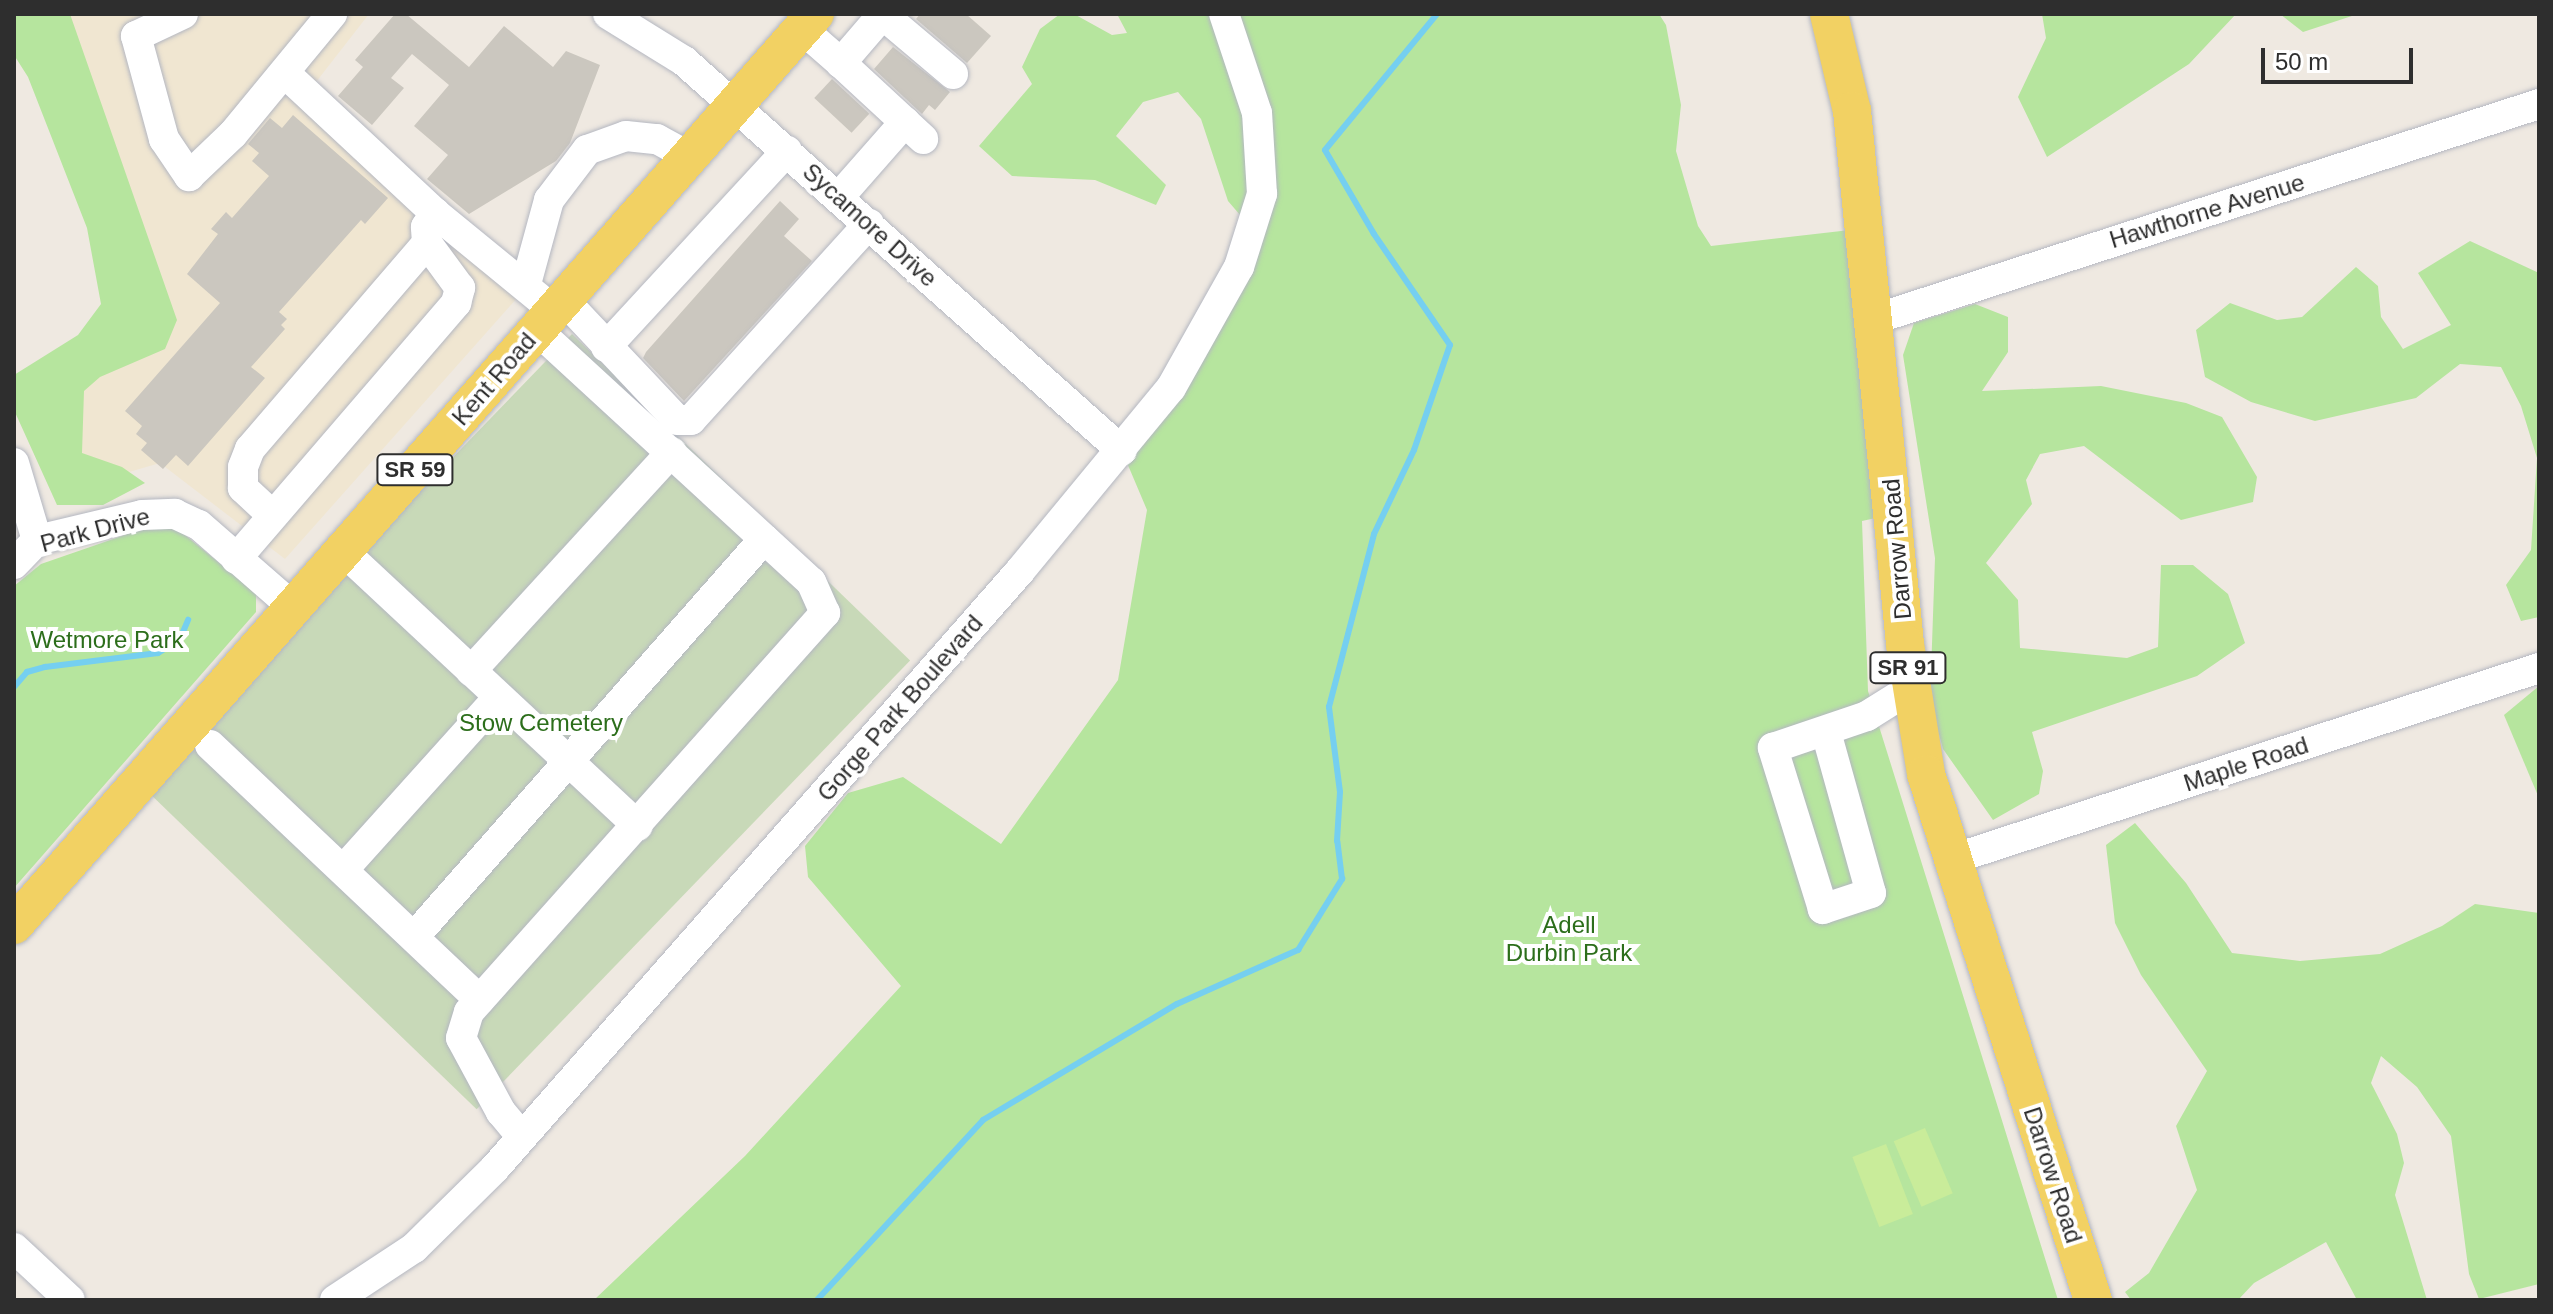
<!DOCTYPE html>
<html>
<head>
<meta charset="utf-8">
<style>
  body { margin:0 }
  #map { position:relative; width:2553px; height:1314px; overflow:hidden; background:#efe9e1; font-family:Helvetica,sans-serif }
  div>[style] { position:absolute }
  .education>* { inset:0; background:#f0e6d1 }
  .green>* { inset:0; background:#b6e59e }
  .cemetery>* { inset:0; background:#c8d9b8; transform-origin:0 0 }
  .pitch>* { inset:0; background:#c9ec9a; transform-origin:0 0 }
  .stream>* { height:6px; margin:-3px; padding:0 3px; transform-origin:3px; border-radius:3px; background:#75cff0 }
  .building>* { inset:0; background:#cbc7bf; transform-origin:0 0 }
  .roads { filter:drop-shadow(0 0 2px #b4b7c1) drop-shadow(0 0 2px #b4b7c1) }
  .minor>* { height:30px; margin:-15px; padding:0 15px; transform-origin:15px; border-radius:15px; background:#fff }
  .major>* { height:38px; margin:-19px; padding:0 19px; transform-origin:19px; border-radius:19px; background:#f2d163 }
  span { translate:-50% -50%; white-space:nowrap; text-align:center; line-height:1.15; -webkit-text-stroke:8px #fff; paint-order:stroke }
  .shield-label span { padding:2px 6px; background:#fff; border:2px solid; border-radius:6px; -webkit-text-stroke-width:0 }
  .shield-label { font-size:22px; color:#2e2e2e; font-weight:700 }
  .street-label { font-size:24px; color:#2e2e2e }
  .park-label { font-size:24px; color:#2c6e1b }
  .frame { position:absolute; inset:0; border:16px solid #2e2e2e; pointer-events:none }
  .scale { position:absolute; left:2261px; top:48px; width:152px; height:36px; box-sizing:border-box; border:4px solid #2e2e2e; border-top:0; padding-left:10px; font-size:24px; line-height:28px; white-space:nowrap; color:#2e2e2e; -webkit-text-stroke:6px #fff; paint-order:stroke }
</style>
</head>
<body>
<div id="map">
  <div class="education">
    <i style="clip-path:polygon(69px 14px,369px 14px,309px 91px,525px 289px,285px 559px,160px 463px,67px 490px,25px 384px,160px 317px)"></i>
  </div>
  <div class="green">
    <i style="clip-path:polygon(14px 14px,70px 14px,177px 320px,165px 349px,100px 377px,84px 391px,82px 453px,122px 467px,145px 483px,103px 505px,57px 505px,14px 410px,14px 375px,78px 335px,101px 304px,87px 228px,28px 77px,14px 55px)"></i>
    <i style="clip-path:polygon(1060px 14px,1074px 14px,1112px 35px,1127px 33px,1117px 14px,1659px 14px,1666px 25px,1681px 105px,1676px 151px,1698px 226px,1711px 246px,1850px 230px,1894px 514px,1862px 521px,1868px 691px,2058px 1300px,594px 1300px,745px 1156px,901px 986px,808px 877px,805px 846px,848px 793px,903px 777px,1001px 844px,1118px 680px,1147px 510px,1122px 451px,1253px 230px,1228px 201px,1201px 119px,1178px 92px,1143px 102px,1116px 136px,1166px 185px,1156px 205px,1095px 180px,1012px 176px,979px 146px,1032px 84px,1022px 67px,1040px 29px)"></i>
    <i style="clip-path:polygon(2042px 14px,2236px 14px,2189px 64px,2047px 157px,2018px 97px,2046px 38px)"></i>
    <i style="clip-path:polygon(2280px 14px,2358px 14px,2303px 32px)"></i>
    <i style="clip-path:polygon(2470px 241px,2539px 273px,2539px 617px,2521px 621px,2506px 585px,2531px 550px,2537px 458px,2521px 406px,2501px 367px,2460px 364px,2416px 398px,2315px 421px,2251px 402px,2205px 377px,2196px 330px,2230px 303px,2277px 320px,2302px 317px,2356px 267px,2378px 286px,2381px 317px,2403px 349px,2451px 325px,2418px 273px)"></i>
    <i style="clip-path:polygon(1975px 304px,2008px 317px,2008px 352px,1982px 391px,2101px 386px,2186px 403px,2222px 417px,2257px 477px,2253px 502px,2181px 520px,2084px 446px,2040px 454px,2026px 480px,2032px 504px,1986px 563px,2018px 600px,2020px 648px,2127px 658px,2158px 647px,2161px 565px,2193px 565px,2228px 594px,2245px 643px,2197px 676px,2032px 732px,2043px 771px,2039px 794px,1993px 820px,1943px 749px,1930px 701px,1935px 558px,1903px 355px,1914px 323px)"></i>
    <i style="clip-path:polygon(174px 526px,256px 593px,256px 612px,14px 888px,14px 586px,41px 564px,145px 528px)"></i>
    <i style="clip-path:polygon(2539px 686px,2539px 798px,2504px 715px)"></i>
    <i style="clip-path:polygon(2135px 823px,2186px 883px,2232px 953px,2300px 961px,2380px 954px,2442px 926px,2475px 904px,2539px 913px,2539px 1284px,2479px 1299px,2469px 1274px,2451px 1136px,2417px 1087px,2381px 1056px,2371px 1083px,2397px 1134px,2404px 1163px,2395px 1195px,2427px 1300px,2357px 1300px,2326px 1242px,2254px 1283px,2238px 1300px,2131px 1300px,2125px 1292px,2149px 1273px,2197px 1190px,2176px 1126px,2207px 1071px,2141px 975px,2115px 923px,2106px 845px)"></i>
  </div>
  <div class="cemetery">
    <i style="left:572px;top:334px;width:470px;height:624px;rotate:44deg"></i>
  </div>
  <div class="pitch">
    <i style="left:1925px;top:1128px;width:71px;height:34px;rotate:67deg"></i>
    <i style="left:1886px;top:1144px;width:75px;height:36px;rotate:69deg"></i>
  </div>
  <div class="stream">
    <i style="left:14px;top:687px;width:20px;rotate:-49deg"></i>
    <i style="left:27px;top:672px;width:19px;rotate:-16deg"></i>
    <i style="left:45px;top:667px;width:114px;rotate:-7.1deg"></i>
    <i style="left:158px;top:653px;width:26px;rotate:-32deg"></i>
    <i style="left:180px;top:639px;width:21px;rotate:-67deg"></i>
    <i style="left:817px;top:1300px;width:245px;rotate:-47.3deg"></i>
    <i style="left:983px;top:1120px;width:226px;rotate:-30.9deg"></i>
    <i style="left:1177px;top:1004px;width:133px;rotate:-24.1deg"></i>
    <i style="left:1298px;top:950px;width:84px;rotate:-58.2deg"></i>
    <i style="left:1342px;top:879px;width:38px;rotate:-97deg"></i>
    <i style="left:1337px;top:841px;width:49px;rotate:-86.5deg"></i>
    <i style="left:1340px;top:792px;width:86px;rotate:-97.4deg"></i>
    <i style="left:1329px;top:707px;width:179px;rotate:-75.4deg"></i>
    <i style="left:1374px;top:534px;width:93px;rotate:-64.5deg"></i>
    <i style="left:1414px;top:450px;width:111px;rotate:-71.1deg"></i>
    <i style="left:1450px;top:345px;width:135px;rotate:-124.4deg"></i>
    <i style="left:1374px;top:234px;width:97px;rotate:-120.3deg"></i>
    <i style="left:1325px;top:150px;width:176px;rotate:-50.5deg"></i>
  </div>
  <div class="building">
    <i style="clip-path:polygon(395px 14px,406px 14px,469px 67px,504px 26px,553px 67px,566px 51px,600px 65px,570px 143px,556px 161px,469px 214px,427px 179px,448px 155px,414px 126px,449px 85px,412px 54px,391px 78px,404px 88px,372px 125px,338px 96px,363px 67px,355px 60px)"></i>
    <i style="clip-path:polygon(920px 14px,966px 14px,991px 36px,967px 63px,916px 19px)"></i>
    <i style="clip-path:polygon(893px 47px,950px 92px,935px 110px,929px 105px,922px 114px,874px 69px)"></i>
    <i style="left:832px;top:79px;width:51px;height:26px;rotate:43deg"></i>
    <i style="clip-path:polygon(293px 115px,388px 198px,365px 224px,361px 220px,279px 312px,287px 319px,281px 325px,285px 329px,251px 367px,265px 378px,188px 466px,176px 455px,163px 469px,141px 450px,147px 443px,136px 434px,142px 426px,125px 411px,220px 303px,187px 274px,218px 234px,211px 229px,226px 212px,232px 218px,269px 176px,252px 161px,259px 153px,248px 144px,270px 118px,282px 128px)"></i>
    <i style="clip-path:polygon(780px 201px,799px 219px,784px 236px,812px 261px,684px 401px,643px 358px,646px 352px)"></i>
  </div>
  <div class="roads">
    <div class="minor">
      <i style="left:183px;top:14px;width:52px;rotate:154.9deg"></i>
      <i style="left:136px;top:36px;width:107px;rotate:74.8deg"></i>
      <i style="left:164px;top:139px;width:45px;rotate:56deg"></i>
      <i style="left:189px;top:176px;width:61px;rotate:-43.7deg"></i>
      <i style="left:233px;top:134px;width:156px;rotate:-50.5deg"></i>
      <i style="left:608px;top:14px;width:89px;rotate:31.7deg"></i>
      <i style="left:684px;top:61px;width:586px;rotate:41.68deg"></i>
      <i style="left:882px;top:14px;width:93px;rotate:40.2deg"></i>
      <i style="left:883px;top:14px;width:65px;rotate:130.6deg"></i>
      <i style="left:841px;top:63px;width:112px;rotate:42.8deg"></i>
      <i style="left:802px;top:29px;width:52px;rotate:41.1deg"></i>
      <i style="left:839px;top:197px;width:100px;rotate:-48.7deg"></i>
      <i style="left:435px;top:213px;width:134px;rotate:39.3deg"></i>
      <i style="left:526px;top:284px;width:87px;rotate:-74.7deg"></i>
      <i style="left:549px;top:200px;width:63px;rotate:-52.8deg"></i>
      <i style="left:587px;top:150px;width:41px;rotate:-19.7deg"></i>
      <i style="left:626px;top:136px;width:31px;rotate:6deg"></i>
      <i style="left:657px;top:139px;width:35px;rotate:29deg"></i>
      <i style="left:563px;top:299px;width:166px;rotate:46.7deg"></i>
      <i style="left:677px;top:420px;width:14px"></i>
      <i style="left:691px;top:420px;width:265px;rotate:-47.8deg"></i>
      <i style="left:1875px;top:319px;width:698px;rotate:-17.94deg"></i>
      <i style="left:606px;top:347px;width:267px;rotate:-47.3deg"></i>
      <i style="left:14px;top:463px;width:80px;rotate:73.4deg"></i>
      <i style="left:272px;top:515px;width:40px;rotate:-137deg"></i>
      <i style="left:243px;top:488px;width:21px;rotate:-90deg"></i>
      <i style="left:243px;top:467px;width:19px;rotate:-69deg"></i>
      <i style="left:250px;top:449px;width:272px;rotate:-49.3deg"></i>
      <i style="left:343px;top:551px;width:403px;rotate:43deg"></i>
      <i style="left:236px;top:559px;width:338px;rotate:-49.3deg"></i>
      <i style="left:456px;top:303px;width:16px;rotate:-75deg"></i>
      <i style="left:460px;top:288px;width:56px;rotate:-126.3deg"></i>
      <i style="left:427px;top:243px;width:16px;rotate:-94deg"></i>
      <i style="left:426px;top:227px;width:17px;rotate:-57deg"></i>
      <i style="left:435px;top:213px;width:205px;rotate:-137deg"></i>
      <i style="left:14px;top:564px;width:33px;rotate:-46deg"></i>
      <i style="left:37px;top:540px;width:108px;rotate:-13.4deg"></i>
      <i style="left:142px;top:515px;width:33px;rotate:-2deg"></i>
      <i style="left:175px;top:514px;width:26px;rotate:25deg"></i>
      <i style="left:199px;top:525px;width:126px;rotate:41.1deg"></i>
      <i style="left:471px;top:671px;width:297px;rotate:-47.5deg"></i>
      <i style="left:1826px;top:732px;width:167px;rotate:74.4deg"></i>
      <i style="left:1871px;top:893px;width:51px;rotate:161.6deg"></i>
      <i style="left:1823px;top:909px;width:169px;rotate:-107.3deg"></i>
      <i style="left:1773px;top:748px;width:99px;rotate:-18.8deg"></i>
      <i style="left:1867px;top:716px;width:51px;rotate:-32.1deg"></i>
      <i style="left:210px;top:745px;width:371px;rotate:43.4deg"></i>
      <i style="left:1953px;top:859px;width:616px;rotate:-18.05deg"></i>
      <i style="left:343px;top:870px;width:233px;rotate:-48deg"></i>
      <i style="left:414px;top:937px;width:530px;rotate:-48.67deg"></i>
      <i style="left:522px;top:1137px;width:33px;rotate:-130deg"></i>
      <i style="left:501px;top:1112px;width:84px;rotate:-118.4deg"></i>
      <i style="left:461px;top:1038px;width:27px;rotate:-73deg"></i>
      <i style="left:469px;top:1012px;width:535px;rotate:-48.26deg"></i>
      <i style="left:825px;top:613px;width:34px;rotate:-114deg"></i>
      <i style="left:811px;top:582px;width:372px;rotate:-137.4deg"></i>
      <i style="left:14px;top:1248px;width:76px;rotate:42.9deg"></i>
      <i style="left:335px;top:1300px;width:95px;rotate:-33.4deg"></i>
      <i style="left:414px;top:1248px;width:114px;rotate:-44.6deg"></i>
      <i style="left:495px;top:1168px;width:795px;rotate:-48.67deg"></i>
      <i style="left:1020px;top:571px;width:237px;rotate:-50.5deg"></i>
      <i style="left:1171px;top:388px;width:139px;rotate:-60.7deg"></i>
      <i style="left:1239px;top:267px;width:77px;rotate:-72.5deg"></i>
      <i style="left:1262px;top:194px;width:81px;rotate:-93.5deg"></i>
      <i style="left:1257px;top:113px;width:104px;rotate:-108.4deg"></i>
    </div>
    <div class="major">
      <i style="left:1829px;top:14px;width:100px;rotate:76.7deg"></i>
      <i style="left:1852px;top:111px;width:536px;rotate:84.32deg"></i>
      <i style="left:1905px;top:644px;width:132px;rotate:80.8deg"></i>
      <i style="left:1926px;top:774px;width:552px;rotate:72.39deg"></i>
      <i style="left:14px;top:925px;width:1213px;rotate:-48.68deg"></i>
    </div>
  </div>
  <div class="shield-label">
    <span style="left:415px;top:470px">SR 59</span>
    <span style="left:1908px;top:668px">SR 91</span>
  </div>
  <div class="street-label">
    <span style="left:2207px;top:211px;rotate:-17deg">Hawthorne Avenue</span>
    <span style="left:870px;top:225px;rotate:42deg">Sycamore Drive</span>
    <span style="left:494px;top:379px;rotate:-49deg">Kent Road</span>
    <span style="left:95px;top:530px;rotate:-15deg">Park Drive</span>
    <span style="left:1897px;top:549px;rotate:-95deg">Darrow Road</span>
    <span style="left:900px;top:708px;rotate:-49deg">Gorge Park Boulevard</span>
    <span style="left:2246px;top:764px;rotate:-18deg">Maple Road</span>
    <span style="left:2053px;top:1175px;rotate:72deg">Darrow Road</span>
  </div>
  <div class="park-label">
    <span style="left:107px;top:640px">Wetmore Park</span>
    <span style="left:541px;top:723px">Stow Cemetery</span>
    <span style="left:1569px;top:939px">Adell<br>Durbin Park</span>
  </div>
  <div class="frame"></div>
  <div class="scale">50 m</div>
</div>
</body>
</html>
